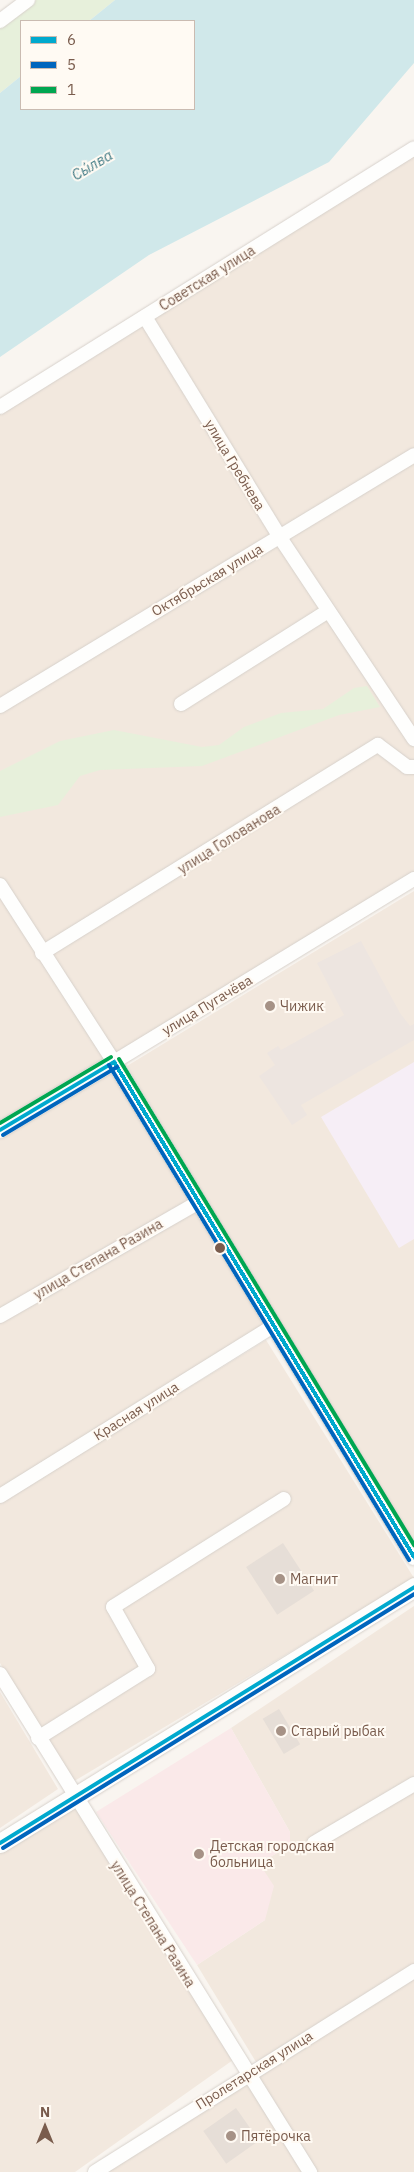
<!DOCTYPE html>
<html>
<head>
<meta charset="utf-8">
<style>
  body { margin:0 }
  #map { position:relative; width:414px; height:2172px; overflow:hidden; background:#f9f5f0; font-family:"IBM Plex Sans",sans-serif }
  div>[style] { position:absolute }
  .residential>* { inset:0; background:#f2e8de }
  .industrial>* { inset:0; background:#ede5e0 }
  .education>* { inset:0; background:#f6eef6 }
  .medical>* { inset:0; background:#fae9e9 }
  .green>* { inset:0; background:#e7f0db }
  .water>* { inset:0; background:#d0e8ea }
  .building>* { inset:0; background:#e6ded7; transform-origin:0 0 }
  .roads { filter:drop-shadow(0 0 1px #d7d1cb) drop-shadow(0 0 1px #d7d1cb) }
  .minor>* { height:14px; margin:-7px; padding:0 7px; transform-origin:7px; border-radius:7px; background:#fefefd }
  .tertiary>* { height:16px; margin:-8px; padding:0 8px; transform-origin:8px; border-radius:8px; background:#fefefd }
  .secondary>* { height:19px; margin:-9.5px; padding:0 9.5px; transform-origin:9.5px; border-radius:9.5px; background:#fefefd }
  .bus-1>* { height:4px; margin:-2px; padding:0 2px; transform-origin:2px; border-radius:2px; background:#00a9ce }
  .bus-2>* { height:4px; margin:-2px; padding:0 2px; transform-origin:2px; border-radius:2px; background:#0065bd }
  .bus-3>* { height:4px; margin:-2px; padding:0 2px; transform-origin:2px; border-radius:2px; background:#00a651 }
  .dots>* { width:14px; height:14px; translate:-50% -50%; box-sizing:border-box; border:2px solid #fffaf3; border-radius:50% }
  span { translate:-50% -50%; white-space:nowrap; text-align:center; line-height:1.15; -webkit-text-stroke:4px #fffaf3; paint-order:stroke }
  .street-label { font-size:14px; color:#7a5c4d }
  .poi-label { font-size:14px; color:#7a5c4d }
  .left { translate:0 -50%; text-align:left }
  .water-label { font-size:15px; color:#437c86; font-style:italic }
  .legend { position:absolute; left:20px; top:20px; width:175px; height:90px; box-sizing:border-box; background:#fffaf3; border:1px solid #cabbb1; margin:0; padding:6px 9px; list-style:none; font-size:15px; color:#7a5c4d }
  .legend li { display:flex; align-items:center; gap:10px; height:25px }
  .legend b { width:25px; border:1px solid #cabbb1 }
  .north { position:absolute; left:20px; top:2102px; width:50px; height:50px; -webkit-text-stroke:4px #fffaf3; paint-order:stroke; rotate:0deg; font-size:14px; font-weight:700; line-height:20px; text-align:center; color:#7a5c4d }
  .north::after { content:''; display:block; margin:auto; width:18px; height:22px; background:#7a5c4d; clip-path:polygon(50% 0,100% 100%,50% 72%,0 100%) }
</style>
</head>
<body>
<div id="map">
  <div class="residential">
    <i style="clip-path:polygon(414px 151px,414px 452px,279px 533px,149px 317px)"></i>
    <i style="clip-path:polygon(143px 320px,274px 536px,0 703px,0 409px)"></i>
    <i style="clip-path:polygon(414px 457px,414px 732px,283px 537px)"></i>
    <i style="clip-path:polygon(278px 539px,408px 736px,414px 747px,414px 766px,379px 743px,43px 950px,0 881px,0 709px)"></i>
    <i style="clip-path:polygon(378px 748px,414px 770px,414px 876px,115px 1059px,46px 953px)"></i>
    <i style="clip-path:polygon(0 889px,111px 1061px,0 1128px)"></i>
    <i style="clip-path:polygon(414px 891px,414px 1545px,127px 1066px)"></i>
    <i style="clip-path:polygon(113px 1065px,194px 1202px,0 1313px,0 1133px)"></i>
    <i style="clip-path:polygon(196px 1204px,271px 1326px,0 1494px,0 1317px)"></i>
    <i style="clip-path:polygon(266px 1340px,414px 1578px,71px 1783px,0 1663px,0 1503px)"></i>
    <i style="clip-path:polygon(414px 1606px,414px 1965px,256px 2062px,197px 1965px,265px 1920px,259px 1863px,290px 1846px,290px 1832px,231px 1728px)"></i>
    <i style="clip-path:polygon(0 1692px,58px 1789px,0 1828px)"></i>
    <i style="clip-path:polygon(71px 1801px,233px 2060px,75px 2172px,0 2172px,0 1848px)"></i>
    <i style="clip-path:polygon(414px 1977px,414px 2172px,317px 2172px,254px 2074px)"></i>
    <i style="clip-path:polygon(245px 2079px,305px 2172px,102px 2172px)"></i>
  </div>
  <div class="industrial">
    <i style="clip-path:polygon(361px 941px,400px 1013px,410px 1026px,414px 1024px,414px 1040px,301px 1105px,307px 1115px,292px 1125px,259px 1076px,275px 1065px,267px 1053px,278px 1046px,281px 1050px,344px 1015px,317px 963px)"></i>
  </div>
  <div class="education">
    <i style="clip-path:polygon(414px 1062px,414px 1239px,399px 1248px,321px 1117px)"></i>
  </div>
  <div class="medical">
    <i style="clip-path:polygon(231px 1728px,290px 1832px,290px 1846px,259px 1863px,274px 1886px,265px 1920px,197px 1965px,96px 1812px)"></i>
  </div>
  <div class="green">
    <i style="clip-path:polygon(36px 0,115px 0,89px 21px,21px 21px,21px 76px,0 93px,0 27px)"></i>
    <i style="clip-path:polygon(367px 686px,380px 707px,339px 715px,202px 766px,100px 770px,80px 776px,58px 805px,0 817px,0 771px,60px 741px,114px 730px,202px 747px,219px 745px,244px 727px,281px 713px,323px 709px,354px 688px)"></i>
  </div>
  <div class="water">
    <i style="clip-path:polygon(115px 0,414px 0,414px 63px,329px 162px,149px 255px,0 357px,0 93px,21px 76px,21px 109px,194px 109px,194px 21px,89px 21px)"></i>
  </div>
  <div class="building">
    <i style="left:283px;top:1543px;width:57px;height:44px;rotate:57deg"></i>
    <i style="left:279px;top:1709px;width:41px;height:19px;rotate:59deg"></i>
    <i style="left:236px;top:2108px;width:40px;height:40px;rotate:55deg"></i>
  </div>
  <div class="roads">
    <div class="minor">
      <i style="left:0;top:21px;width:35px;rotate:-37deg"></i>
      <i style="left:145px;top:317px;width:257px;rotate:58.5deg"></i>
      <i style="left:279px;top:536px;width:244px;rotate:56.4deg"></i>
      <i style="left:0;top:407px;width:488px;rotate:-32deg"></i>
      <i style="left:181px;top:704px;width:174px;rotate:-32.3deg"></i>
      <i style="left:0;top:706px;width:484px;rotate:-31.2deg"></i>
      <i style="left:0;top:885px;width:211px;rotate:57.2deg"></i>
      <i style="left:114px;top:1062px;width:351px;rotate:-31.4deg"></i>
      <i style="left:42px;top:953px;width:395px;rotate:-31.8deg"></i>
      <i style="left:378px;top:745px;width:36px;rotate:37deg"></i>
      <i style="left:407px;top:767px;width:7px"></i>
      <i style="left:0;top:1316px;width:227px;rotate:-29.8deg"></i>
      <i style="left:0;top:1496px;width:322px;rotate:-31.9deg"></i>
      <i style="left:0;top:1674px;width:587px;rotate:58.1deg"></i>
      <i style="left:38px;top:1738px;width:130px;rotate:-32.1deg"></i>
      <i style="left:148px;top:1669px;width:71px;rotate:-119.4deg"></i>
      <i style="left:113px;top:1607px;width:202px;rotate:-32.3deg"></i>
      <i style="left:314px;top:1843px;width:116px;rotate:-30.5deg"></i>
      <i style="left:95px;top:2172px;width:377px;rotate:-32.2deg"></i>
    </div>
    <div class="tertiary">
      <i style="left:0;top:1130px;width:133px;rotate:-30.8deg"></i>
      <i style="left:114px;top:1062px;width:579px;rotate:58.78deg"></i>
    </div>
    <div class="secondary">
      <i style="left:0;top:1843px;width:487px;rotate:-31.7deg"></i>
    </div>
  </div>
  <div class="bus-1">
    <i style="left:114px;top:1062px;width:579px;rotate:58.78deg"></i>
    <i style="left:0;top:1130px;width:133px;rotate:-30.8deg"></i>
    <i style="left:0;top:1843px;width:487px;rotate:-31.7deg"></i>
  </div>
  <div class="bus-2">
    <i style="left:109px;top:1065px;width:579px;rotate:58.78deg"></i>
    <i style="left:3px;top:1135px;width:133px;rotate:-30.8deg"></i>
    <i style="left:3px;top:1848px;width:483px;rotate:-31.7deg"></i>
  </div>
  <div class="bus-3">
    <i style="left:119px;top:1059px;width:569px;rotate:58.74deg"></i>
    <i style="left:0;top:1123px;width:129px;rotate:-30.7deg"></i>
  </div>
  <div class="dots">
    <i style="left:270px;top:1006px;background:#a69286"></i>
    <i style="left:220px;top:1248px;background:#7a5c4d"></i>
    <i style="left:280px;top:1579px;background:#a69286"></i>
    <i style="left:281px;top:1731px;background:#a69286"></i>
    <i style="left:199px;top:1854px;background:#a69286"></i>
    <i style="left:231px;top:2136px;background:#a69286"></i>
  </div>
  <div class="street-label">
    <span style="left:207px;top:278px;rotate:-32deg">Советская улица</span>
    <span style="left:235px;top:465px;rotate:59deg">улица Гребнева</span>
    <span style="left:207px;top:580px;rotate:-31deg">Октябрьская улица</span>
    <span style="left:229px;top:839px;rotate:-32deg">улица Голованова</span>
    <span style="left:207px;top:1005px;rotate:-31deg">улица Пугачёва</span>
    <span style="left:98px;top:1259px;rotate:-30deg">улица Степана Разина</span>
    <span style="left:136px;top:1411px;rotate:-32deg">Красная улица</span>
    <span style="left:153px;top:1924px;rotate:58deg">улица Степана Разина</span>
    <span style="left:254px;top:2070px;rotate:-32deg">Пролетарская улица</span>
  </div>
  <div class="poi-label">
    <span class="left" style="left:280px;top:1006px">Чижик</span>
    <span class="left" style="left:290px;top:1579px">Магнит</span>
    <span class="left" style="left:291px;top:1731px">Старый рыбак</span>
    <span class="left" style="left:210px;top:1854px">Детская городская<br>больница</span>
    <span class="left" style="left:241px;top:2136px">Пятёрочка</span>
  </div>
  <div class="water-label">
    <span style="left:92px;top:165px;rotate:-31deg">Сы́лва</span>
  </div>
  <ul class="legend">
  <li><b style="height:6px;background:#00a9ce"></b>6</li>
  <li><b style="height:6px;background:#0065bd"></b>5</li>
  <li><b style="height:6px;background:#00a651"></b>1</li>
  </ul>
  <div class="north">N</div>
</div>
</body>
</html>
